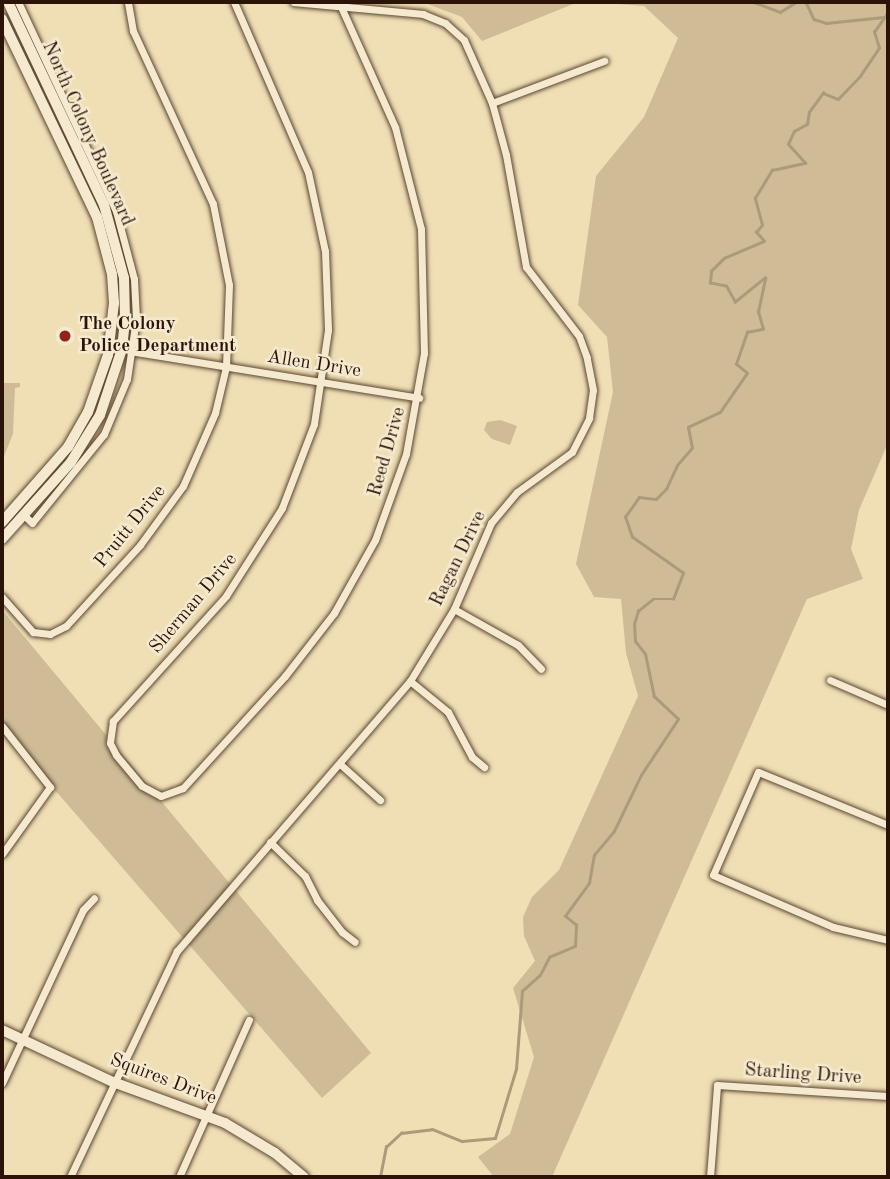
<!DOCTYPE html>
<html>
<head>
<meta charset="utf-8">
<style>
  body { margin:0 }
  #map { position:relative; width:890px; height:1179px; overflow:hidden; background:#f0dfb5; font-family:"Old Standard TT",serif }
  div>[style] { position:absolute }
  .green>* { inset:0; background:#cfbc97 }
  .stream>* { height:2.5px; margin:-1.25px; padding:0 1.25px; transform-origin:1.25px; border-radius:1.25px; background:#ad9a7a }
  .roads { filter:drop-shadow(0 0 2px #5c4632) drop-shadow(0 0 2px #5c4632) }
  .street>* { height:7px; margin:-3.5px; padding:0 3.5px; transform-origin:3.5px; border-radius:3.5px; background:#f5eacf }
  .secondary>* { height:10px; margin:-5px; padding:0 5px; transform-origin:5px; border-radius:5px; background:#f5eacf }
  .dots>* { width:19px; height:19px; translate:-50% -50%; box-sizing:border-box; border:4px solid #f5eacf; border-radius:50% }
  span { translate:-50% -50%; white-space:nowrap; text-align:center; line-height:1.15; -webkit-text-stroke:5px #f5eacf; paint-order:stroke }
  .street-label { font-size:19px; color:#2b1307 }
  .poi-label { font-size:19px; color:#2b1307; font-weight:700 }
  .left { translate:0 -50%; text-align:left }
  .frame { position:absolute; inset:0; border:4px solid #2b1307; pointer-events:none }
</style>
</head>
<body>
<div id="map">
  <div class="green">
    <i style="clip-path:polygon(422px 2px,578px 2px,482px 41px,462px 17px)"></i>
    <i style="clip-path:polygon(591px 2px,888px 2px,888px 443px,859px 510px,851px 549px,863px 579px,807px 599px,552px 1177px,494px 1177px,478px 1157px,510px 1134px,534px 1057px,513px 988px,535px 961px,524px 936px,523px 917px,532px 897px,559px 870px,638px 696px,626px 653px,621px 599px,594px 597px,576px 564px,613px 392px,607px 337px,578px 305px,596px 176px,644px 117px,678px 38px,644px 6px)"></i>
    <i style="clip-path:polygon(2px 383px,20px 383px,20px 387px,15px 388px,13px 434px,2px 461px)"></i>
    <i style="clip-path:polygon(500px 420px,517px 426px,510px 445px,492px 439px,484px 430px,487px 422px)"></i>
    <i style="clip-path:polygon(2px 610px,371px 1053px,322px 1098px,2px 729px)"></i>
  </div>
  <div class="stream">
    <i style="left:754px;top:2px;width:28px;rotate:21deg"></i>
    <i style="left:780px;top:12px;width:19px;rotate:-32deg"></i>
    <i style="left:806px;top:2px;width:19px;rotate:65deg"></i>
    <i style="left:814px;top:19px;width:13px;rotate:18deg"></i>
    <i style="left:826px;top:23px;width:58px;rotate:-5.9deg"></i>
    <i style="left:380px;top:1177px;width:31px;rotate:-79deg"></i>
    <i style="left:386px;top:1147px;width:21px;rotate:-43deg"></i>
    <i style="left:401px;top:1133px;width:31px;rotate:-7deg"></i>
    <i style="left:432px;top:1129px;width:32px;rotate:22deg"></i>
    <i style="left:462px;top:1141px;width:33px;rotate:-5deg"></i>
    <i style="left:495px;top:1138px;width:72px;rotate:-73.1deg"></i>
    <i style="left:516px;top:1069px;width:78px;rotate:-85.6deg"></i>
    <i style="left:522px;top:991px;width:24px;rotate:-42deg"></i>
    <i style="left:540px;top:975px;width:20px;rotate:-63deg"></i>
    <i style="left:549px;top:957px;width:28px;rotate:-23deg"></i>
    <i style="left:575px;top:946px;width:21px;rotate:-87deg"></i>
    <i style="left:576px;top:925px;width:14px;rotate:-141deg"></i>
    <i style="left:565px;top:916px;width:41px;rotate:-54deg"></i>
    <i style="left:589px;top:883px;width:28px;rotate:-80deg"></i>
    <i style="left:594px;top:855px;width:31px;rotate:-50deg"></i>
    <i style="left:614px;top:831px;width:62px;rotate:-64.3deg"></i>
    <i style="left:641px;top:775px;width:67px;rotate:-56.5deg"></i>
    <i style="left:678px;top:719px;width:33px;rotate:-137deg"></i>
    <i style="left:654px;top:697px;width:44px;rotate:-101.8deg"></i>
    <i style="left:645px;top:654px;width:16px;rotate:-128deg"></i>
    <i style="left:635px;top:641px;width:17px;rotate:-93deg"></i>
    <i style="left:634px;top:624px;width:14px;rotate:-73deg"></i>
    <i style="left:638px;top:611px;width:19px;rotate:-39deg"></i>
    <i style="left:653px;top:599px;width:20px"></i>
    <i style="left:673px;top:599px;width:28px;rotate:-69deg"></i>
    <i style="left:683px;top:573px;width:62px;rotate:-144.8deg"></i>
    <i style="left:632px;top:537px;width:21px;rotate:-109deg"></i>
    <i style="left:625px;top:517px;width:24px;rotate:-55deg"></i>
    <i style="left:639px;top:497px;width:17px;rotate:7deg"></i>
    <i style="left:656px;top:499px;width:14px;rotate:-45deg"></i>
    <i style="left:666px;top:489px;width:26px;rotate:-65deg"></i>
    <i style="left:677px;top:465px;width:23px;rotate:-49deg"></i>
    <i style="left:692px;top:448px;width:21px;rotate:-101deg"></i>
    <i style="left:688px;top:427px;width:35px;rotate:-25deg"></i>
    <i style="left:720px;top:412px;width:47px;rotate:-55.3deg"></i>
    <i style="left:747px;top:373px;width:14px;rotate:-141deg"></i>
    <i style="left:736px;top:364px;width:34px;rotate:-71deg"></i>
    <i style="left:747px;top:332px;width:16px;rotate:-11deg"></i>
    <i style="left:763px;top:329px;width:18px;rotate:-106deg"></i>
    <i style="left:758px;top:312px;width:35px;rotate:-78deg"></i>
    <i style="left:765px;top:278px;width:38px;rotate:141deg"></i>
    <i style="left:735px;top:302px;width:18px;rotate:-119deg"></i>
    <i style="left:726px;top:286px;width:16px;rotate:-169deg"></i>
    <i style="left:710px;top:283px;width:12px;rotate:-85deg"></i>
    <i style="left:711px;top:271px;width:18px;rotate:-45deg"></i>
    <i style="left:724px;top:258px;width:43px;rotate:-23deg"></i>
    <i style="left:764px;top:241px;width:12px;rotate:-132deg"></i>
    <i style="left:756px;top:232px;width:9px;rotate:-49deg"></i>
    <i style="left:762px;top:225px;width:28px;rotate:-105deg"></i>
    <i style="left:755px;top:198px;width:33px;rotate:-59deg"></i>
    <i style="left:772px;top:170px;width:34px;rotate:-12deg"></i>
    <i style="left:805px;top:163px;width:25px;rotate:-132deg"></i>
    <i style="left:788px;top:144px;width:14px;rotate:-65deg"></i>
    <i style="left:794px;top:131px;width:15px;rotate:-28deg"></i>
    <i style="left:807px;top:124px;width:12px;rotate:-81deg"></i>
    <i style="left:809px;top:112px;width:24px;rotate:-54deg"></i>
    <i style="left:823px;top:93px;width:16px;rotate:22deg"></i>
    <i style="left:838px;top:99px;width:32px;rotate:-46deg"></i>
    <i style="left:860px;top:76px;width:34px;rotate:-56deg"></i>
    <i style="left:879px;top:48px;width:17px;rotate:-107deg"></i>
    <i style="left:874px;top:32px;width:24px;rotate:-55deg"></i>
  </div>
  <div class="roads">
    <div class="street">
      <i style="left:18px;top:2px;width:231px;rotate:64.9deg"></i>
      <i style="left:116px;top:211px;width:70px;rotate:75.2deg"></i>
      <i style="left:134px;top:279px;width:40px;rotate:87.1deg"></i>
      <i style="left:136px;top:319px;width:61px;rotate:98.5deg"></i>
      <i style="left:127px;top:379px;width:60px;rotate:112.7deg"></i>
      <i style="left:104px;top:434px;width:114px;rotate:129deg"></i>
      <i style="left:32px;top:523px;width:11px;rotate:-135deg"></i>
      <i style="left:234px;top:2px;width:185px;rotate:66.5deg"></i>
      <i style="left:308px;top:172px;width:81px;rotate:77.9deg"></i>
      <i style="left:325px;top:251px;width:79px;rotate:87.8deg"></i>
      <i style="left:328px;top:330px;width:95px;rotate:98.5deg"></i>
      <i style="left:314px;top:424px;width:90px;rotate:110.9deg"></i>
      <i style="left:282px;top:508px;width:104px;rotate:122.5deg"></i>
      <i style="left:226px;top:596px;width:169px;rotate:132.1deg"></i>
      <i style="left:113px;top:721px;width:22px;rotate:98deg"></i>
      <i style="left:110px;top:743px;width:13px;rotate:63deg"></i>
      <i style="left:116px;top:755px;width:40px;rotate:50deg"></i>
      <i style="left:142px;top:786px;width:21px;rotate:28deg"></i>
      <i style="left:161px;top:796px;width:23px;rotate:-20deg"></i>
      <i style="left:183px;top:788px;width:151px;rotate:-47.7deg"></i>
      <i style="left:285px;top:676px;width:80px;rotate:-52.1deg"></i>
      <i style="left:334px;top:613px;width:84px;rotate:-60.7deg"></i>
      <i style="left:375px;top:540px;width:91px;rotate:-70.2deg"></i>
      <i style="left:406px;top:454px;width:103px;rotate:-79.9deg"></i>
      <i style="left:424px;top:353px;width:124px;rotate:-91.4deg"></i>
      <i style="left:421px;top:229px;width:105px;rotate:-104.3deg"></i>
      <i style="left:395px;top:127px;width:132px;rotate:-114.2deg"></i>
      <i style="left:492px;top:103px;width:120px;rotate:-20.6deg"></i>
      <i style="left:130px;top:351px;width:293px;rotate:9.2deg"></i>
      <i style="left:2px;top:597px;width:47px;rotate:48.5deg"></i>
      <i style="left:33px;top:632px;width:17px;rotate:7deg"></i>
      <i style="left:50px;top:634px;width:18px;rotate:-27deg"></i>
      <i style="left:66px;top:626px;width:110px;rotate:-47.6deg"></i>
      <i style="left:140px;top:545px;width:73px;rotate:-53.9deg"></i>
      <i style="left:183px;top:486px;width:80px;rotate:-66.3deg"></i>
      <i style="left:215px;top:413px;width:47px;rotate:-76.6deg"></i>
      <i style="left:226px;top:367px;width:82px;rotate:-87.9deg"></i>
      <i style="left:229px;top:285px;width:83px;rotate:-101.2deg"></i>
      <i style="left:213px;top:204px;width:191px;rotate:-114.8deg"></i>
      <i style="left:133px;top:31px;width:29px;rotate:-100deg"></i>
      <i style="left:454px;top:609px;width:73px;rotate:29.4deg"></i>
      <i style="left:518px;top:645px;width:33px;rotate:46deg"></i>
      <i style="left:830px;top:680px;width:63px;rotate:23.3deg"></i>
      <i style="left:410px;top:681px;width:49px;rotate:39.2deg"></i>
      <i style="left:448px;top:712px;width:51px;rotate:61.9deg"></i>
      <i style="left:472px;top:757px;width:16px;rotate:40deg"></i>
      <i style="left:2px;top:726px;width:78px;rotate:51.8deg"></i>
      <i style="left:50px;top:787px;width:82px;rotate:125.6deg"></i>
      <i style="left:340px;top:764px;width:54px;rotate:42deg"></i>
      <i style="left:888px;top:825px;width:140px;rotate:-157.8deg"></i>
      <i style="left:758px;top:772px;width:112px;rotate:113.6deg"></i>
      <i style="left:713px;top:875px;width:131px;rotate:23.4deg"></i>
      <i style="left:833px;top:927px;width:57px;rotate:13.3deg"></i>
      <i style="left:270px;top:842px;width:49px;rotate:44.2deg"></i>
      <i style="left:305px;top:876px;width:27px;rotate:63deg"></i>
      <i style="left:317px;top:900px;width:41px;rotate:52deg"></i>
      <i style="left:342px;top:932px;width:16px;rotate:38deg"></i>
      <i style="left:2px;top:1083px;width:191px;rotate:-64.9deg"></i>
      <i style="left:83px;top:910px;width:16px;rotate:-47deg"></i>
      <i style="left:70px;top:1177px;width:250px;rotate:-64.7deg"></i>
      <i style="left:177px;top:951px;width:357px;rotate:-49.2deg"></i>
      <i style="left:410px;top:681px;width:84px;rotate:-58.6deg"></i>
      <i style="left:454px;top:609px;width:94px;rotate:-66.7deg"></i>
      <i style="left:491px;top:523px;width:40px;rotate:-50deg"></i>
      <i style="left:517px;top:492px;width:68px;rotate:-36deg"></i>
      <i style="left:572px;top:452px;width:38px;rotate:-63deg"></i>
      <i style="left:589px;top:418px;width:28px;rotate:-82deg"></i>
      <i style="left:593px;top:390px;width:33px;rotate:-101deg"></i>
      <i style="left:587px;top:358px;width:23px;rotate:-110deg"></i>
      <i style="left:579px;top:336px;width:87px;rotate:-127.5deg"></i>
      <i style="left:526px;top:267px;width:114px;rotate:-100.1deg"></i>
      <i style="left:506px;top:155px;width:54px;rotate:-105.1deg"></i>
      <i style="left:492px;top:103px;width:69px;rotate:-114deg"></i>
      <i style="left:464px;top:40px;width:25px;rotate:-138deg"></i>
      <i style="left:445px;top:23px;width:24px;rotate:-158deg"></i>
      <i style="left:423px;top:14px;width:130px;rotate:-174.7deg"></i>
      <i style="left:179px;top:1177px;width:172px;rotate:-66deg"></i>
      <i style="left:710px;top:1177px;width:92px;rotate:-85.6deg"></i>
      <i style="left:717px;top:1085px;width:171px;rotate:3.7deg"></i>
    </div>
    <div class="secondary">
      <i style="left:2px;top:19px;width:220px;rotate:64.4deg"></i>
      <i style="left:97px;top:217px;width:59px;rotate:75.3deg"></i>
      <i style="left:112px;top:274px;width:29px;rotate:86deg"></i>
      <i style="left:114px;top:303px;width:52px;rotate:96.6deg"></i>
      <i style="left:108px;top:355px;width:60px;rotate:109.3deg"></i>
      <i style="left:88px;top:412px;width:40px;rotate:119.7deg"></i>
      <i style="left:68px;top:447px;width:100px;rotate:131.3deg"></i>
      <i style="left:2px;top:539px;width:103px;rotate:-48.1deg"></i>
      <i style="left:71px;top:462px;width:55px;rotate:-58.3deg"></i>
      <i style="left:100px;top:415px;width:70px;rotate:-71.6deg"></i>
      <i style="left:122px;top:349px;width:30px;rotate:-84deg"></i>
      <i style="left:125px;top:319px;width:41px;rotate:-91.4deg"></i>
      <i style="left:124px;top:278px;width:76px;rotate:-105.3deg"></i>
      <i style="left:104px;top:205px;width:225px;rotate:-115.3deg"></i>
      <i style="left:2px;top:1030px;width:123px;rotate:25.1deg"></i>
      <i style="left:113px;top:1082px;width:119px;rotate:20.1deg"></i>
      <i style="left:225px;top:1123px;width:58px;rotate:31deg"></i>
      <i style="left:275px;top:1153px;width:38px;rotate:40deg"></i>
    </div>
  </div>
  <div class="dots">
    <i style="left:65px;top:336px;background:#8f2418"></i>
  </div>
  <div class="street-label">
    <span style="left:87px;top:134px;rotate:66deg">North Colony Boulevard</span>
    <span style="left:314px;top:365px;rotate:9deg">Allen Drive</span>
    <span style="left:388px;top:452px;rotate:-74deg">Reed Drive</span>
    <span style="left:131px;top:527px;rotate:-51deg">Pruitt Drive</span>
    <span style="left:459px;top:559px;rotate:-64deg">Ragan Drive</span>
    <span style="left:194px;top:604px;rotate:-50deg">Sherman Drive</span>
    <span style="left:803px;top:1075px;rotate:4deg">Starling Drive</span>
    <span style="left:163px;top:1080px;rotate:21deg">Squires Drive</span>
  </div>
  <div class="poi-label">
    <span class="left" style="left:79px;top:336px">The Colony<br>Police Department</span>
  </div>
  <div class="frame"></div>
</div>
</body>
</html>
